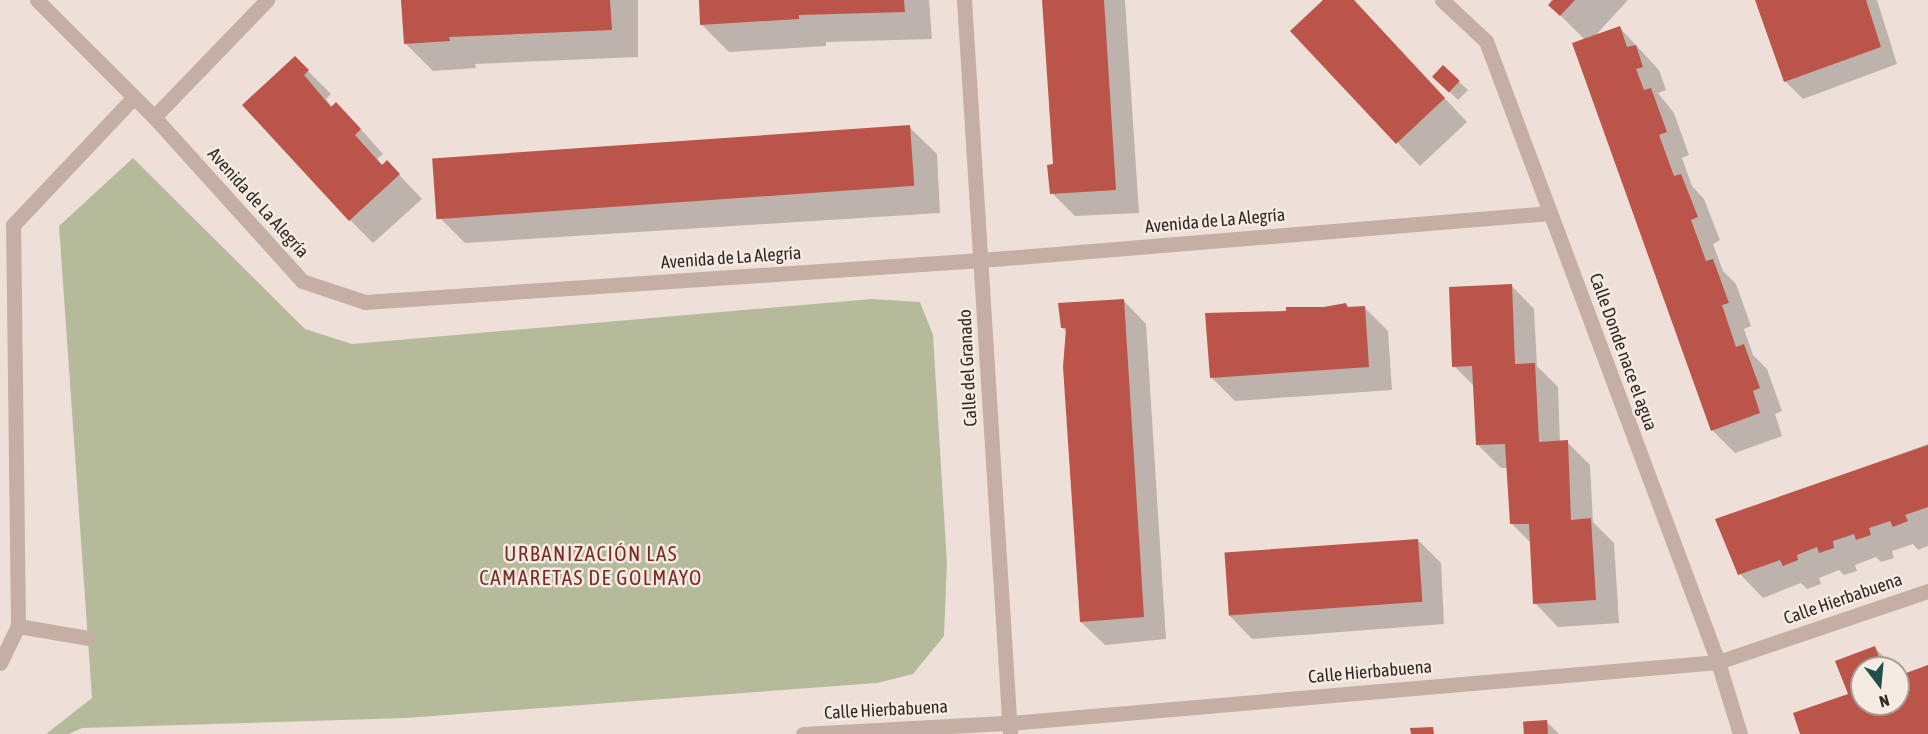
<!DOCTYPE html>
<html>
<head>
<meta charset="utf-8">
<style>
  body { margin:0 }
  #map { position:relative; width:1928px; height:734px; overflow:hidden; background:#eee0d8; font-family:"Asap Condensed",sans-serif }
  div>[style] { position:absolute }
  .green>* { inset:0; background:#b5bb9a }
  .shadow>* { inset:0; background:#0003 }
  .building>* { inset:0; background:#bb5449; transform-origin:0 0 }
  .pedestrian>* { height:15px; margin:-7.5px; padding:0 7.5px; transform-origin:7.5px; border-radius:7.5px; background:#c5afa5 }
  .minor>* { height:15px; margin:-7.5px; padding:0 7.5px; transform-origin:7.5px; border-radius:7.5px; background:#c5afa5 }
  span { translate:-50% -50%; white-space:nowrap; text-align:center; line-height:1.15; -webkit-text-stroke:5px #f6ebe3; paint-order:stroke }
  .street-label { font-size:18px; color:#312826 }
  .quarter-label { font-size:21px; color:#792d26; letter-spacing:1.5px }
  .north { position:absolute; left:1850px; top:656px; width:60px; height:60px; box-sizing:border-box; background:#f6ebe3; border:2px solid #a79d97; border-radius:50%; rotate:164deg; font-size:16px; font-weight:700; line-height:24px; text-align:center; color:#312826 }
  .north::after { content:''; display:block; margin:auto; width:21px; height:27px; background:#1f4f4b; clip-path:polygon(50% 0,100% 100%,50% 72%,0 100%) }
</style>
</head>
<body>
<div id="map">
  <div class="green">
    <i style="clip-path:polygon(133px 158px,305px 329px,352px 344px,872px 299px,920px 302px,933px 335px,947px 564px,944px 636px,913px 674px,877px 683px,406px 718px,82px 728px,69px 734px,46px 734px,92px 698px,59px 226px)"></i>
  </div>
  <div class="shadow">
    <i style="clip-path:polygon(403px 0,638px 0,638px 57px,475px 64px,476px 68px,433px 71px,406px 44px)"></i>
    <i style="clip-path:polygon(699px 0,929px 0,932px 39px,826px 42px,826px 46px,729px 52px,701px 24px)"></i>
    <i style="clip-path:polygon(1044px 0,1125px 0,1139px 213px,1075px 216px,1052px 193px,1054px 165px)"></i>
    <i style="clip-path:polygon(1326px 0,1353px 0,1467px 122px,1420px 166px,1292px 31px)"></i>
    <i style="clip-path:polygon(1551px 0,1628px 0,1594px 37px,1620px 28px,1659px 70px,1666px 90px,1658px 93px,1674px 113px,1689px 155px,1682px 158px,1692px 186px,1704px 199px,1720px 240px,1713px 244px,1723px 271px,1736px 284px,1751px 326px,1744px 329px,1753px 355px,1767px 369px,1782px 411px,1775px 414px,1782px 436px,1735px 453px,1712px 430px,1585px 40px,1550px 5px)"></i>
    <i style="clip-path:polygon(1757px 0,1877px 0,1897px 64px,1803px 99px,1786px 82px)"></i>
    <i style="clip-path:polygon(295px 58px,331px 94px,326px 99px,332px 107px,359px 127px,383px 154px,377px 159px,383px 166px,387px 162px,422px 199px,373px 243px,350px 220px)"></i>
    <i style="clip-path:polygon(1443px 67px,1468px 90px,1458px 100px,1443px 85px)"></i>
    <i style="clip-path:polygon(909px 127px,937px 154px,940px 213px,465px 243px,437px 215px)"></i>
    <i style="clip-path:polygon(1511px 285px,1534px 309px,1537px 366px,1558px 387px,1560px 442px,1567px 442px,1590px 465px,1593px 522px,1614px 543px,1619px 623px,1558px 627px,1535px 603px,1531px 543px,1511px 523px,1508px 468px,1501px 468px,1478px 445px,1475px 387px,1454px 366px)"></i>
    <i style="clip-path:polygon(1123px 300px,1146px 324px,1166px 639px,1105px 645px,1081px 622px,1067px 333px,1062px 327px)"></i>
    <i style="clip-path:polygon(1346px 304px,1350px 308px,1365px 308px,1388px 331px,1392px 390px,1235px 401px,1212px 378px,1287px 312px)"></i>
    <i style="clip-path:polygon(1928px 444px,1928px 546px,1918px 550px,1913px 544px,1892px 551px,1894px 558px,1881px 562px,1876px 557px,1855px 565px,1857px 571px,1844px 575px,1839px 570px,1819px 578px,1821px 584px,1807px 589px,1801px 583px,1763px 598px,1740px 574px,1717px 520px)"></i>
    <i style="clip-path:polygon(1418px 540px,1441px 563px,1444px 624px,1252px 639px,1229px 615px)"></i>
    <i style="clip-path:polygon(1875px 648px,1895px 668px,1862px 668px,1862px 704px,1898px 704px,1898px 671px,1900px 677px,1928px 667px,1928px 734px,1802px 734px,1850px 695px,1837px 662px)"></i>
    <i style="clip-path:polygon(1546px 721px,1559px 734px,1526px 734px)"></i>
  </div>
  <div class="building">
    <i style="clip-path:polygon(401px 0,610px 0,612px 30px,449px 37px,450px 41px,404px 44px)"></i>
    <i style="clip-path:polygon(699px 0,904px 0,905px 12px,799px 15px,799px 19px,700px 25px)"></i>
    <i style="clip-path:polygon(1042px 0,1104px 0,1116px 190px,1050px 194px,1047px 165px,1053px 164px)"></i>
    <i style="clip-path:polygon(1323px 0,1354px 0,1445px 98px,1396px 144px,1290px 31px)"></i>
    <i style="clip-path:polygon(1553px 0,1575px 0,1560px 16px,1548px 5px)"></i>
    <i style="clip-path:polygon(1755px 0,1866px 0,1881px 47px,1784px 82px)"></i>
    <i style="clip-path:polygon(1620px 26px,1627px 47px,1636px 45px,1643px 67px,1636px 69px,1644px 90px,1651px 88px,1667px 132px,1659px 135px,1674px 176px,1681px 174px,1698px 217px,1691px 220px,1706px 261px,1713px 259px,1729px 303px,1722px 305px,1736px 347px,1744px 344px,1760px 388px,1753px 391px,1760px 413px,1711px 431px,1572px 43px)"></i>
    <i style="clip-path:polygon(295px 56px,309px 70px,304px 75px,331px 107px,336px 102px,361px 129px,355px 135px,382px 165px,387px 160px,400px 174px,349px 221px,242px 105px)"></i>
    <i style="left:1443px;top:65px;width:23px;height:16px;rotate:43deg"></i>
    <i style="left:910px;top:125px;width:61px;height:479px;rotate:86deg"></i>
    <i style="clip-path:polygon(1512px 284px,1515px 364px,1535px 363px,1539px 442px,1568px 440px,1571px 520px,1591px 518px,1596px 600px,1533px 604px,1529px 524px,1510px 524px,1505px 444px,1476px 445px,1472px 366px,1452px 367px,1449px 287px)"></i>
    <i style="clip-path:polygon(1124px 299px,1144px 617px,1080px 622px,1063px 367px,1066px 328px,1061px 328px,1058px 303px)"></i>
    <i style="clip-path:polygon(1346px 303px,1347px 307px,1365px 306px,1369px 367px,1210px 378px,1205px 313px,1286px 311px,1286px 307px,1324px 307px)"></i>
    <i style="clip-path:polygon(1928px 445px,1928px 507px,1905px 515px,1908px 521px,1893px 527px,1890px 521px,1869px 528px,1871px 535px,1856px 540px,1854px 534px,1833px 541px,1834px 548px,1819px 553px,1817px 547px,1797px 555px,1798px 560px,1783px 566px,1780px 560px,1738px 575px,1715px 519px)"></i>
    <i style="left:1418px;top:539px;width:63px;height:194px;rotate:86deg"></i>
    <i style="clip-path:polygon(1875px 646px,1883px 668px,1862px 668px,1862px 704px,1898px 704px,1898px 676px,1928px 665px,1928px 734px,1800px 734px,1793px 713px,1848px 694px,1835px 661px)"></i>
    <i style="left:1547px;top:720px;width:14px;height:24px;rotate:86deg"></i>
    <i style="clip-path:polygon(1433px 727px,1434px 734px,1411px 734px,1410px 728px)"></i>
  </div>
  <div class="pedestrian">
    <i style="left:18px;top:626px;width:71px;rotate:9.7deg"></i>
    <i style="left:0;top:663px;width:41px;rotate:-64.1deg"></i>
    <i style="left:18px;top:626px;width:401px;rotate:-90.7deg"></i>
    <i style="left:13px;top:225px;width:176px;rotate:-46.6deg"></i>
  </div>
  <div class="minor">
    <i style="left:37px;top:0;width:165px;rotate:45deg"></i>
    <i style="left:154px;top:117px;width:221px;rotate:47.9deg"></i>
    <i style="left:302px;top:281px;width:66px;rotate:18.4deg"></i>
    <i style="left:365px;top:302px;width:617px;rotate:-3.9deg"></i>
    <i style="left:981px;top:260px;width:571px;rotate:-4.72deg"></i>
    <i style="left:964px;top:0;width:735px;rotate:86.41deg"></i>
    <i style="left:1442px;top:0;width:60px;rotate:43deg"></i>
    <i style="left:1486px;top:41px;width:663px;rotate:69.51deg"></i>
    <i style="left:1718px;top:662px;width:75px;rotate:73deg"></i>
    <i style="left:154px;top:117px;width:163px;rotate:-46deg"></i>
    <i style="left:803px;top:734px;width:206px;rotate:-3.1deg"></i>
    <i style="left:1009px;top:723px;width:712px;rotate:-4.92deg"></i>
    <i style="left:1718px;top:662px;width:222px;rotate:-18.7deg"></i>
  </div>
  <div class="street-label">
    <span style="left:258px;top:203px;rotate:48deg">Avenida de La Alegría</span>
    <span style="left:1215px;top:221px;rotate:-5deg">Avenida de La Alegría</span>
    <span style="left:731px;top:258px;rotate:-4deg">Avenida de La Alegría</span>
    <span style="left:1623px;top:352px;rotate:70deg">Calle Donde nace el agua</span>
    <span style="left:968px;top:368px;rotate:-93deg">Calle del Granado</span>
    <span style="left:1843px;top:599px;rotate:-19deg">Calle Hierbabuena</span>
    <span style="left:1370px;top:672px;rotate:-5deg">Calle Hierbabuena</span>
    <span style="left:886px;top:710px;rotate:-3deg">Calle Hierbabuena</span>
  </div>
  <div class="quarter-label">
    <span style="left:591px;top:565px">URBANIZACIÓN LAS<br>CAMARETAS DE GOLMAYO</span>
  </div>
  <div class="north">N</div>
</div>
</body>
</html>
